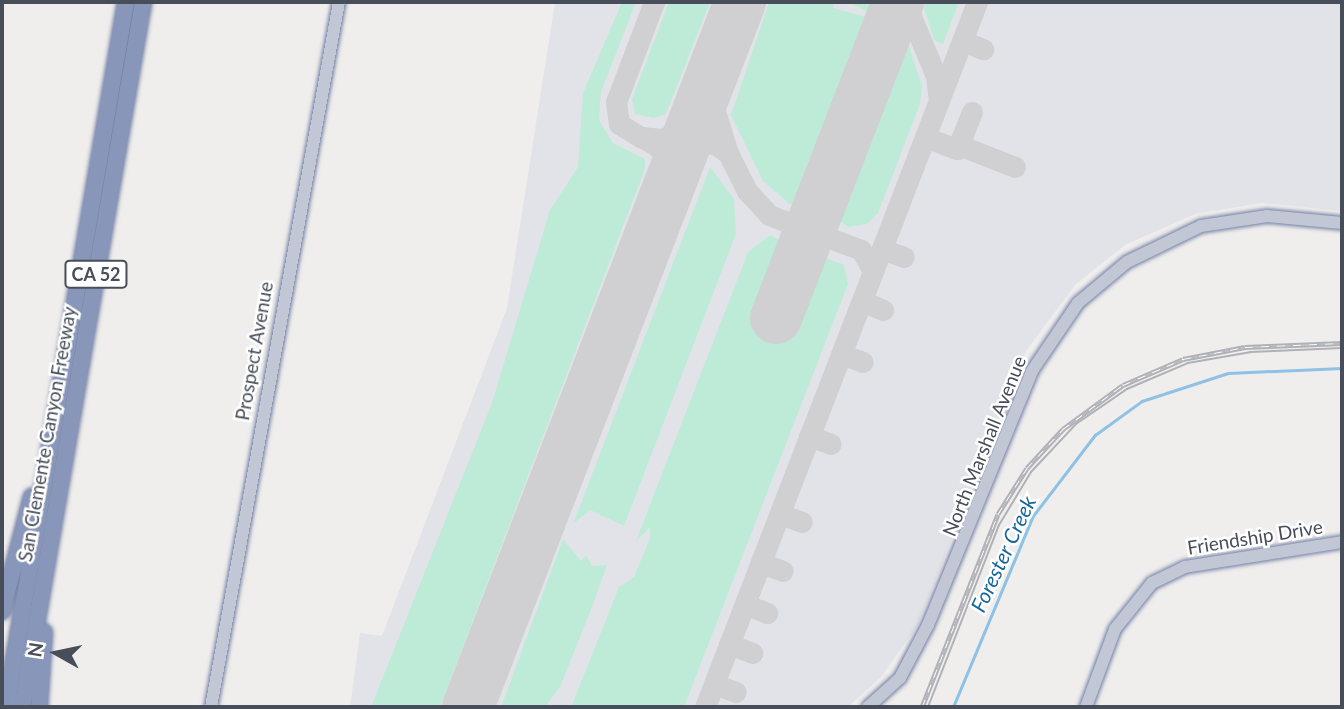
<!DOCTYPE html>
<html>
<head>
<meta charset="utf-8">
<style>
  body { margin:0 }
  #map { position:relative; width:1344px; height:709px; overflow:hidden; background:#f0eeed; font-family:Lato,sans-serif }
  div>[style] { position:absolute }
  .airport>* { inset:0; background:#e2e3e8 }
  .green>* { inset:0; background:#beebd8 }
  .stream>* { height:2.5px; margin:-1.25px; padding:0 1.25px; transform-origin:1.25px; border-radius:1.25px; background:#8ec2e5 }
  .taxiway>* { height:21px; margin:-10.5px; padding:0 10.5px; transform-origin:10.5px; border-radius:10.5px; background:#d0d0d2 }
  .runway>* { height:52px; margin:-26px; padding:0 26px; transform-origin:26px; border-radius:26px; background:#d0d0d2 }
  .roads { filter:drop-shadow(0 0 2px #7381a5) drop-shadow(0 0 2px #7381a5) }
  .secondary>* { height:12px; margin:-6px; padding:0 6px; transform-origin:6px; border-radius:6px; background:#c1c7d5 }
  .highway>* { height:16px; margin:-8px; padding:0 8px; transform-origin:8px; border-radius:8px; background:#8896b9 }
  .tram>* { height:2px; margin:-1px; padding:0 1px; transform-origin:1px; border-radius:1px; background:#b0b1b7 }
  .rail>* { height:5px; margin-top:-2.5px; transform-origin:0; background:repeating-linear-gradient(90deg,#fff 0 8px,#b0b1b7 0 16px); box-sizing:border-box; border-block:2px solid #b0b1b7 }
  span { translate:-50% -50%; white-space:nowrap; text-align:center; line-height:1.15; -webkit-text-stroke:5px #fff; paint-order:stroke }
  .shield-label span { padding:2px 5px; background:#fff; border:2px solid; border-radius:5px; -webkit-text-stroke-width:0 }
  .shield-label { font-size:18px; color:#474d59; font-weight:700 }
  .street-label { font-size:19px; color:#474d59 }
  .water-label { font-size:21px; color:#16679d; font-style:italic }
  .frame { position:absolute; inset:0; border:4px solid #474d59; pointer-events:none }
  .north { position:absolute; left:21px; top:618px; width:70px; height:70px; -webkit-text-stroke:5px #fff; paint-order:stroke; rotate:279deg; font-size:19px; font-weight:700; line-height:28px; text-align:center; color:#474d59 }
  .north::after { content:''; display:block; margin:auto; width:24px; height:32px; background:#474d59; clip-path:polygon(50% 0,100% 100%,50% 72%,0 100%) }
</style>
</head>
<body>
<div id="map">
  <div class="airport">
    <i style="clip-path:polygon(555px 2px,1342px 2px,1342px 211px,1262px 203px,1195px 214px,1125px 245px,1075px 285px,1026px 351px,917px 627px,881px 677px,848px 707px,350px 707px,360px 633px,382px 636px,507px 308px)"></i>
  </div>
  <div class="green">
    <i style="clip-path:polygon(622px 2px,636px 2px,601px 92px,599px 120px,613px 143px,645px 159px,645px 169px,440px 707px,371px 707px,492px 403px,550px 210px,578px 167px,583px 93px)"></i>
    <i style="clip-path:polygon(669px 2px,710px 2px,666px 114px,654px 118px,635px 114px,632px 99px)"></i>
    <i style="clip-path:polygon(769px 2px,835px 2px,833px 8px,873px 19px,804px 197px,791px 205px,763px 181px,731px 115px)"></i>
    <i style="clip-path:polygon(848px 2px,880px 2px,874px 15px)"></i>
    <i style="clip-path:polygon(922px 2px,959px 2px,943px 44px,934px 40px)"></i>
    <i style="clip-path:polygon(906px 37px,922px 86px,920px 104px,878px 213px,867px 224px,848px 227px,838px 218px,841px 202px)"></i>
    <i style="clip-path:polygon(710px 167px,734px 199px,736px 234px,624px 526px,590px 510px,573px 524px)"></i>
    <i style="clip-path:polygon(770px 235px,785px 243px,760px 319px,785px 328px,791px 323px,821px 256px,844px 265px,848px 284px,684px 707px,571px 707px,619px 587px,634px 577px,650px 538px,650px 527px,636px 541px,748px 252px)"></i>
    <i style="clip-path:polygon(563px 539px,581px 561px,586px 555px,592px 566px,607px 565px,592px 607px,560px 687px,545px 707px,501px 707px)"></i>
  </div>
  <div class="stream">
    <i style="left:953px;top:707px;width:207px;rotate:-67.3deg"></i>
    <i style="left:1033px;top:516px;width:102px;rotate:-52.6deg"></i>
    <i style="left:1095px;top:435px;width:58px;rotate:-35.9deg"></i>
    <i style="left:1142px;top:401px;width:90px;rotate:-18deg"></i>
    <i style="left:1228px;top:373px;width:114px;rotate:-2.5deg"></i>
  </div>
  <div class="taxiway">
    <i style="left:654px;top:2px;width:107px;rotate:110.8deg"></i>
    <i style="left:616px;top:102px;width:22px;rotate:82deg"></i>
    <i style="left:619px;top:124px;width:26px;rotate:31deg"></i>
    <i style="left:641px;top:137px;width:74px;rotate:5.4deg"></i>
    <i style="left:715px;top:144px;width:16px;rotate:35deg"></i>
    <i style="left:728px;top:153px;width:42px;rotate:63.4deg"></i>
    <i style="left:747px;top:191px;width:33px;rotate:47deg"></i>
    <i style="left:769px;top:215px;width:98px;rotate:20.8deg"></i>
    <i style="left:861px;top:250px;width:24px;rotate:60deg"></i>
    <i style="left:905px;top:2px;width:80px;rotate:67.3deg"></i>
    <i style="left:936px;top:76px;width:23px;rotate:83deg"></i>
    <i style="left:963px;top:41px;width:22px;rotate:22deg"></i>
    <i style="left:642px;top:137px;width:22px;rotate:32deg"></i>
    <i style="left:661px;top:149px;width:28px;rotate:69deg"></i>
    <i style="left:671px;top:175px;width:76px;rotate:110.8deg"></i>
    <i style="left:925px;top:137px;width:34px;rotate:21deg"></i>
    <i style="left:957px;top:149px;width:40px;rotate:-68deg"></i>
    <i style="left:665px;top:138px;width:26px;rotate:-29deg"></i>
    <i style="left:688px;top:125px;width:45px;rotate:-66.3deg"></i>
    <i style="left:959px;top:145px;width:60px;rotate:21.4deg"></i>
    <i style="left:728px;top:153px;width:64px;rotate:-107.3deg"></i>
    <i style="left:709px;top:92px;width:87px;rotate:-70.5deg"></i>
    <i style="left:882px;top:249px;width:23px;rotate:20deg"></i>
    <i style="left:862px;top:301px;width:23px;rotate:23deg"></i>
    <i style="left:841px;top:354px;width:23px;rotate:20deg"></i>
    <i style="left:809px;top:436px;width:23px;rotate:20deg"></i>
    <i style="left:780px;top:514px;width:23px;rotate:20deg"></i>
    <i style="left:761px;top:563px;width:23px;rotate:20deg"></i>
    <i style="left:745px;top:604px;width:24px;rotate:22deg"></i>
    <i style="left:729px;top:644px;width:25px;rotate:21deg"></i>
    <i style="left:714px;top:684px;width:23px;rotate:20deg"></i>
    <i style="left:705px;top:707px;width:756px;rotate:-68.9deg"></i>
  </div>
  <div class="runway">
    <i style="left:776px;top:318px;width:339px;rotate:-68.9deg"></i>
    <i style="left:468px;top:707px;width:756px;rotate:-68.9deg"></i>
  </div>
  <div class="roads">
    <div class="secondary">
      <i style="left:211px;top:707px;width:717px;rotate:-79.71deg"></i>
      <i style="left:868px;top:707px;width:43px;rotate:-42.2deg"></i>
      <i style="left:900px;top:678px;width:60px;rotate:-62.2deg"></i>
      <i style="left:928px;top:625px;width:274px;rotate:-67.7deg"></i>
      <i style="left:1032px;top:371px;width:82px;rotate:-55.9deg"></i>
      <i style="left:1078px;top:303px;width:64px;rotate:-39.9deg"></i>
      <i style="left:1127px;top:262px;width:82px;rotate:-25.9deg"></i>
      <i style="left:1201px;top:226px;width:67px;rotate:-8.6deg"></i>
      <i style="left:1267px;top:216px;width:75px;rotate:5.3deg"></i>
      <i style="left:1086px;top:707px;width:83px;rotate:-69.6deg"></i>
      <i style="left:1115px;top:629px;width:59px;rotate:-51.2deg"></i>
      <i style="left:1152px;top:583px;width:37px;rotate:-26deg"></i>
      <i style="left:1185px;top:567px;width:159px;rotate:-9deg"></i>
    </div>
    <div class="highway">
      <i style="left:2px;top:611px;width:118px;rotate:-75.3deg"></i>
      <i style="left:6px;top:707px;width:715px;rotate:-80.34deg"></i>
      <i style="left:22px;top:707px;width:715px;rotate:-80.26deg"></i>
      <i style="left:39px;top:707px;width:75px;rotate:-86.2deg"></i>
    </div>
  </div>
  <div class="tram">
    <i style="left:928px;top:707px;width:195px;rotate:-68.7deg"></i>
    <i style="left:999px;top:525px;width:62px;rotate:-58.9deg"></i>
    <i style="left:1031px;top:472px;width:66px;rotate:-46.8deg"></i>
    <i style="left:1076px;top:424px;width:62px;rotate:-34.5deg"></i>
    <i style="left:1127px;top:389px;width:66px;rotate:-23.1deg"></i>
    <i style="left:1188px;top:363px;width:64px;rotate:-9.9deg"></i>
    <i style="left:1251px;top:352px;width:91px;rotate:-2.5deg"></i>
  </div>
  <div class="rail">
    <i style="left:922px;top:707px;width:207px;rotate:-68.5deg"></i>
    <i style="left:998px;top:514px;width:54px;rotate:-57.8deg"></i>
    <i style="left:1027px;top:468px;width:53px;rotate:-47.3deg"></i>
    <i style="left:1063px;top:429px;width:74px;rotate:-36.3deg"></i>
    <i style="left:1123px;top:385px;width:65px;rotate:-23.4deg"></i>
    <i style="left:1183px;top:359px;width:63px;rotate:-11deg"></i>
    <i style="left:1245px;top:347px;width:97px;rotate:-2.4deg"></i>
  </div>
  <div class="shield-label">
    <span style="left:96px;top:274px">CA 52</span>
  </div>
  <div class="street-label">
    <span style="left:254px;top:351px;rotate:-80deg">Prospect Avenue</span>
    <span style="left:47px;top:434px;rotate:-80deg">San Clemente Canyon Freeway</span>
    <span style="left:984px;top:446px;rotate:-68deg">North Marshall Avenue</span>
    <span style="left:1255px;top:537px;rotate:-9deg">Friendship Drive</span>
  </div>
  <div class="water-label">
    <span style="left:1003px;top:554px;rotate:-65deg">Forester Creek</span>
  </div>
  <div class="frame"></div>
  <div class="north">N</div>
</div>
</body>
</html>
